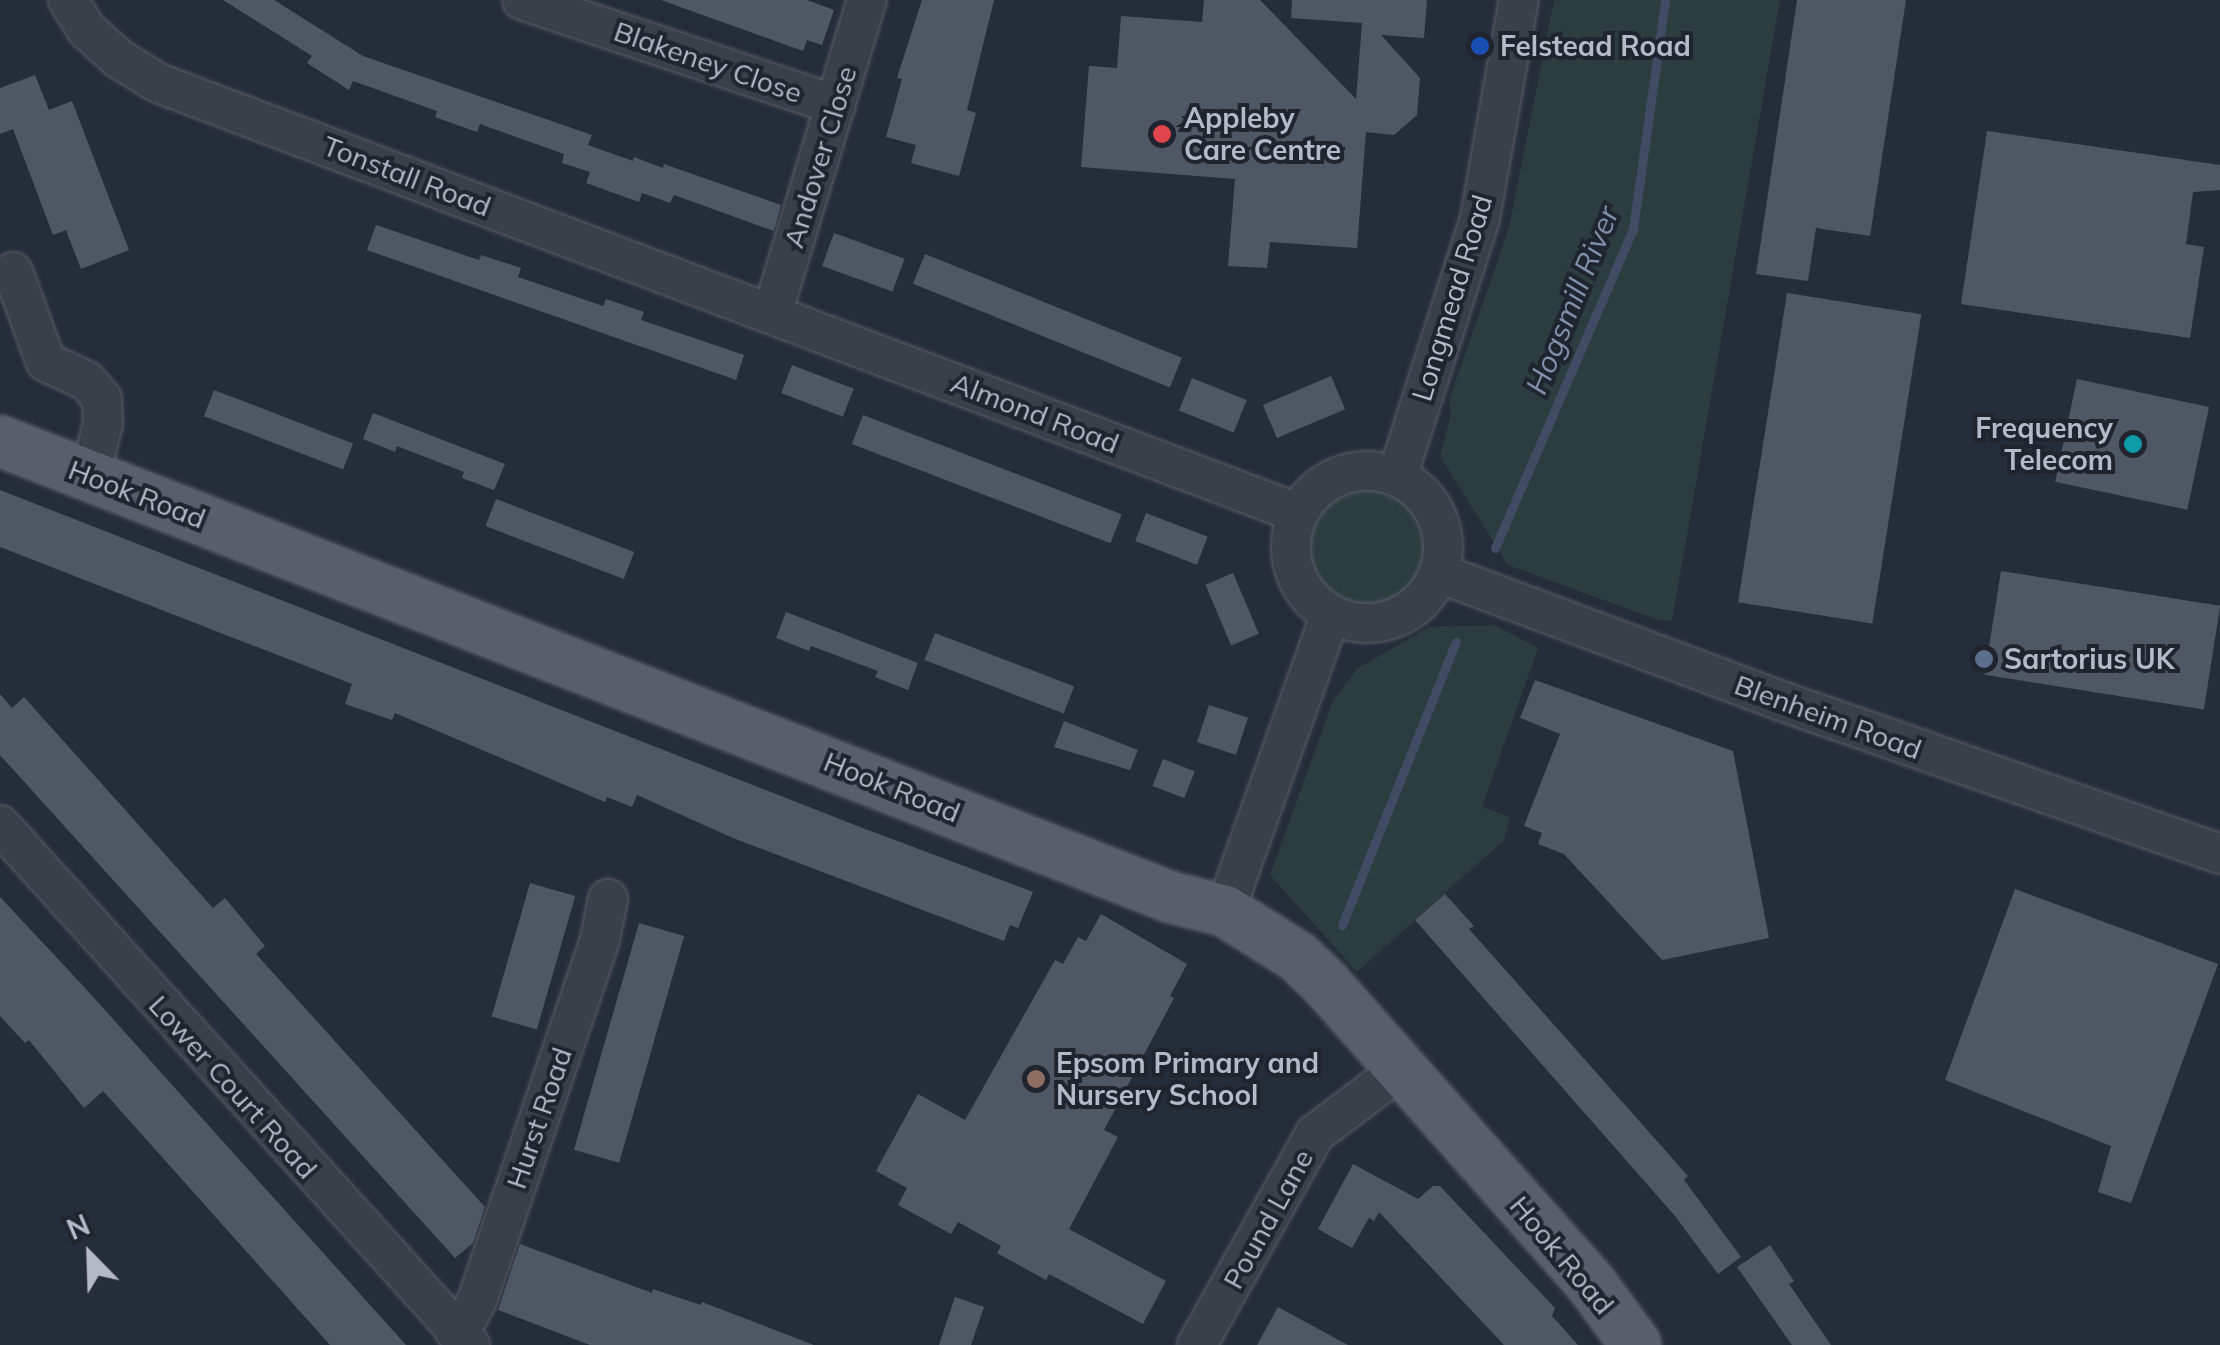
<!DOCTYPE html>
<html>
<head>
<meta charset="utf-8">
<style>
  body { margin:0 }
  #map { position:relative; width:2220px; height:1345px; overflow:hidden; background:#262d3a; font-family:Mulish,sans-serif }
  div>[style] { position:absolute }
  .green>* { inset:0; background:#2c3d3f }
  .round { border-radius:50% }
  .stream>* { height:9px; margin:-4.5px; padding:0 4.5px; transform-origin:4.5px; border-radius:4.5px; background:#404c63 }
  .building>* { inset:0; background:#4f5765; transform-origin:0 0 }
  .roads { filter:drop-shadow(0 0 2px #585d68) drop-shadow(0 0 2px #585d68) }
  .minor>* { height:38px; margin:-19px; padding:0 19px; transform-origin:19px; border-radius:19px; background:#3a3f4a }
  .minor>.ring { margin:-19px; padding:0; box-sizing:content-box; background:none; border:38px solid #3a3f4a; border-radius:50% }
  .major>* { height:50px; margin:-25px; padding:0 25px; transform-origin:25px; border-radius:25px; background:#585e6a }
  .dots>* { width:28px; height:28px; translate:-50% -50%; box-sizing:border-box; border:5px solid #1f242f; border-radius:50% }
  span { translate:-50% -50%; white-space:nowrap; text-align:center; line-height:1.15; -webkit-text-stroke:8px #1f242f; paint-order:stroke }
  .poi-label { font-size:28px; color:#b5bac6; font-weight:700 }
  .left { translate:0 -50%; text-align:left }
  .right { translate:-100% -50%; text-align:right }
  .street-label { font-size:28px; color:#b5bac6 }
  .water-label { font-size:30px; color:#808faa; font-style:italic }
  .north { position:absolute; left:40px; top:1205px; width:100px; height:100px; -webkit-text-stroke:8px #1f242f; paint-order:stroke; rotate:337deg; font-size:28px; font-weight:700; line-height:40px; text-align:center; color:#b5bac6 }
  .north::after { content:''; display:block; margin:auto; width:35px; height:45px; background:#b5bac6; clip-path:polygon(50% 0,100% 100%,50% 72%,0 100%) }
</style>
</head>
<body>
<div id="map">
  <div class="green">
    <i style="clip-path:polygon(1554px 0,1780px 0,1672px 621px,1658px 620px,1508px 565px,1440px 456px,1451px 415px,1449px 400px,1509px 228px)"></i>
    <i class="round" style="left:1303px;top:485px;width:128px;height:128px"></i>
    <i style="clip-path:polygon(1495px 625px,1538px 648px,1482px 807px,1510px 817px,1504px 840px,1357px 972px,1270px 875px,1333px 701px,1357px 669px,1429px 627px)"></i>
  </div>
  <div class="stream">
    <i style="left:1495px;top:548px;width:348px;rotate:-66.6deg"></i>
    <i style="left:1633px;top:229px;width:231px;rotate:-82deg"></i>
    <i style="left:1342px;top:925px;width:305px;rotate:-68.1deg"></i>
  </div>
  <div class="building">
    <i style="clip-path:polygon(223px 0,274px 0,363px 56px,592px 135px,588px 145px,633px 161px,634px 157px,663px 168px,664px 164px,781px 205px,774px 231px,674px 195px,670px 203px,642px 193px,639px 202px,586px 183px,590px 172px,562px 163px,564px 154px,480px 124px,477px 132px,435px 117px,437px 111px,353px 81px,349px 90px,307px 63px,312px 56px)"></i>
    <i style="clip-path:polygon(661px 0,807px 0,834px 10px,822px 45px,807px 40px,803px 51px)"></i>
    <i style="clip-path:polygon(922px 0,994px 0,967px 110px,976px 113px,959px 176px,911px 163px,916px 145px,886px 137px,902px 79px,897px 78px)"></i>
    <i style="clip-path:polygon(1204px 0,1260px 0,1356px 99px,1362px 23px,1291px 18px,1292px 0,1427px 0,1424px 38px,1381px 35px,1420px 78px,1417px 115px,1394px 135px,1366px 132px,1357px 248px,1270px 242px,1267px 268px,1228px 266px,1235px 179px,1081px 167px,1089px 66px,1117px 68px,1121px 16px,1202px 22px)"></i>
    <i style="clip-path:polygon(1797px 0,1906px 0,1870px 236px,1816px 228px,1808px 281px,1756px 274px)"></i>
    <i style="clip-path:polygon(35px 75px,49px 110px,72px 101px,129px 250px,81px 269px,66px 230px,53px 235px,13px 129px,0 134px,0 88px)"></i>
    <i style="clip-path:polygon(1987px 131px,2220px 165px,2220px 190px,2193px 192px,2186px 244px,2204px 247px,2190px 338px,1961px 304px)"></i>
    <i style="clip-path:polygon(376px 225px,479px 260px,481px 255px,521px 268px,518px 277px,603px 306px,606px 299px,644px 312px,641px 320px,744px 355px,736px 380px,367px 250px)"></i>
    <i style="left:834px;top:233px;width:75px;height:35px;rotate:20deg"></i>
    <i style="left:925px;top:254px;width:277px;height:32px;rotate:22deg"></i>
    <i style="left:1787px;top:293px;width:136px;height:313px;rotate:9deg"></i>
    <i style="left:792px;top:365px;width:66px;height:30px;rotate:21deg"></i>
    <i style="left:1331px;top:376px;width:36px;height:74px;rotate:67deg"></i>
    <i style="left:1192px;top:378px;width:59px;height:35px;rotate:22deg"></i>
    <i style="left:2077px;top:379px;width:135px;height:105px;rotate:12deg"></i>
    <i style="left:214px;top:390px;width:149px;height:28px;rotate:21deg"></i>
    <i style="clip-path:polygon(373px 413px,505px 464px,494px 490px,462px 478px,464px 472px,397px 446px,395px 452px,363px 439px)"></i>
    <i style="left:863px;top:415px;width:277px;height:31px;rotate:21deg"></i>
    <i style="clip-path:polygon(0 490px,860px 827px,1033px 892px,1018px 928px,1010px 925px,1004px 941px,733px 838px,637px 795px,632px 807px,607px 797px,605px 802px,395px 713px,392px 720px,345px 704px,352px 684px,0 547px)"></i>
    <i style="left:496px;top:499px;width:148px;height:29px;rotate:21deg"></i>
    <i style="left:1146px;top:513px;width:66px;height:30px;rotate:21deg"></i>
    <i style="left:2001px;top:571px;width:222px;height:105px;rotate:9deg"></i>
    <i style="left:1233px;top:573px;width:66px;height:30px;rotate:67deg"></i>
    <i style="clip-path:polygon(786px 612px,918px 663px,908px 690px,875px 677px,878px 671px,811px 646px,809px 651px,776px 638px)"></i>
    <i style="left:935px;top:633px;width:149px;height:29px;rotate:21deg"></i>
    <i style="clip-path:polygon(1535px 680px,1733px 751px,1769px 938px,1662px 960px,1564px 854px,1538px 844px,1542px 833px,1524px 826px,1560px 734px,1520px 718px)"></i>
    <i style="clip-path:polygon(0 694px,12px 708px,24px 697px,213px 908px,225px 898px,265px 946px,256px 954px,485px 1207px,473px 1243px,455px 1258px,0 755px)"></i>
    <i style="left:1209px;top:705px;width:41px;height:39px;rotate:18deg"></i>
    <i style="clip-path:polygon(1064px 721px,1138px 750px,1130px 770px,1054px 747px)"></i>
    <i style="left:1163px;top:759px;width:34px;height:29px;rotate:21deg"></i>
    <i style="left:530px;top:883px;width:47px;height:139px;rotate:16deg"></i>
    <i style="clip-path:polygon(2015px 889px,2218px 964px,2131px 1203px,2098px 1192px,2111px 1146px,1945px 1080px)"></i>
    <i style="clip-path:polygon(1445px 894px,1474px 926px,1469px 929px,1688px 1176px,1684px 1180px,1741px 1257px,1718px 1274px,1675px 1216px,1415px 920px)"></i>
    <i style="clip-path:polygon(0 897px,86px 989px,406px 1345px,330px 1345px,103px 1091px,84px 1108px,29px 1040px,25px 1043px,0 1016px)"></i>
    <i style="clip-path:polygon(1101px 914px,1187px 964px,1170px 996px,1174px 998px,1104px 1130px,1118px 1137px,1069px 1229px,1166px 1281px,1143px 1324px,1049px 1274px,1046px 1280px,997px 1253px,1001px 1246px,958px 1222px,951px 1234px,898px 1205px,907px 1188px,876px 1171px,918px 1094px,965px 1120px,1055px 960px,1063px 964px,1078px 937px,1086px 941px)"></i>
    <i style="left:639px;top:923px;width:47px;height:236px;rotate:16deg"></i>
    <i style="clip-path:polygon(1353px 1164px,1418px 1199px,1433px 1186px,1440px 1186px,1555px 1308px,1552px 1316px,1578px 1345px,1504px 1345px,1379px 1212px,1374px 1221px,1369px 1218px,1352px 1248px,1318px 1229px)"></i>
    <i style="clip-path:polygon(520px 1244px,652px 1293px,653px 1289px,701px 1305px,702px 1302px,814px 1345px,590px 1345px,498px 1310px)"></i>
    <i style="clip-path:polygon(1770px 1245px,1794px 1281px,1789px 1284px,1831px 1345px,1792px 1345px,1737px 1267px)"></i>
    <i style="clip-path:polygon(955px 1297px,984px 1307px,971px 1345px,939px 1345px)"></i>
    <i style="clip-path:polygon(1278px 1307px,1348px 1345px,1257px 1345px)"></i>
  </div>
  <div class="roads">
    <div class="minor">
      <i style="left:68px;top:0;width:36px;rotate:58deg"></i>
      <i style="left:87px;top:30px;width:43px;rotate:42.2deg"></i>
      <i style="left:119px;top:59px;width:46px;rotate:31.6deg"></i>
      <i style="left:158px;top:83px;width:1218px;rotate:20.67deg"></i>
      <i style="left:522px;top:0;width:331px;rotate:18.5deg"></i>
      <i style="left:13px;top:272px;width:96px;rotate:69.9deg"></i>
      <i style="left:46px;top:362px;width:45px;rotate:24.9deg"></i>
      <i style="left:87px;top:381px;width:23px;rotate:50deg"></i>
      <i style="left:102px;top:399px;width:24px;rotate:88deg"></i>
      <i style="left:103px;top:423px;width:55px;rotate:103.8deg"></i>
      <i style="left:772px;top:314px;width:328px;rotate:-73.2deg"></i>
      <i class="ring" style="left:1291px;top:471px;width:114px;height:114px"></i>
      <i style="left:1397px;top:477px;width:272px;rotate:-72.2deg"></i>
      <i style="left:1480px;top:218px;width:221px;rotate:-79.9deg"></i>
      <i style="left:1439px;top:573px;width:368px;rotate:20.5deg"></i>
      <i style="left:1784px;top:702px;width:462px;rotate:19.2deg"></i>
      <i style="left:0;top:825px;width:701px;rotate:47.89deg"></i>
      <i style="left:1225px;top:911px;width:315px;rotate:-70.4deg"></i>
      <i style="left:454px;top:1330px;width:19px;rotate:-43deg"></i>
      <i style="left:468px;top:1317px;width:21px;rotate:-62deg"></i>
      <i style="left:478px;top:1298px;width:379px;rotate:-71.2deg"></i>
      <i style="left:600px;top:939px;width:41px;rotate:-78.7deg"></i>
      <i style="left:1197px;top:1345px;width:242px;rotate:-60.8deg"></i>
      <i style="left:1315px;top:1134px;width:108px;rotate:-37.1deg"></i>
    </div>
    <div class="major">
      <i style="left:0;top:441px;width:1256px;rotate:21.29deg"></i>
      <i style="left:1170px;top:897px;width:57px;rotate:14.3deg"></i>
      <i style="left:1225px;top:911px;width:86px;rotate:32.2deg"></i>
      <i style="left:1298px;top:957px;width:39px;rotate:44deg"></i>
      <i style="left:1326px;top:984px;width:402px;rotate:48.5deg"></i>
      <i style="left:1592px;top:1285px;width:74px;rotate:53.7deg"></i>
    </div>
  </div>
  <div class="dots">
    <i style="left:1480px;top:46px;background:#1a4fb4"></i>
    <i style="left:1162px;top:134px;background:#e0444e"></i>
    <i style="left:2133px;top:444px;background:#0f9aa8"></i>
    <i style="left:1984px;top:659px;background:#5c6f8a"></i>
    <i style="left:1036px;top:1079px;background:#8d6e63"></i>
  </div>
  <div class="poi-label">
    <span class="left" style="left:1500px;top:46px">Felstead Road</span>
    <span class="left" style="left:1184px;top:134px">Appleby<br>Care Centre</span>
    <span class="right" style="left:2113px;top:444px">Frequency<br>Telecom</span>
    <span class="left" style="left:2004px;top:659px">Sartorius UK</span>
    <span class="left" style="left:1056px;top:1079px">Epsom Primary and<br>Nursery School</span>
  </div>
  <div class="street-label">
    <span style="left:708px;top:62px;rotate:19deg">Blakeney Close</span>
    <span style="left:820px;top:157px;rotate:-73deg">Andover Close</span>
    <span style="left:407px;top:176px;rotate:21deg">Tonstall Road</span>
    <span style="left:1452px;top:298px;rotate:-73deg">Longmead Road</span>
    <span style="left:1035px;top:413px;rotate:21deg">Almond Road</span>
    <span style="left:137px;top:494px;rotate:21deg">Hook Road</span>
    <span style="left:1828px;top:717px;rotate:20deg">Blenheim Road</span>
    <span style="left:892px;top:787px;rotate:22deg">Hook Road</span>
    <span style="left:233px;top:1087px;rotate:48deg">Lower Court Road</span>
    <span style="left:539px;top:1118px;rotate:-71deg">Hurst Road</span>
    <span style="left:1268px;top:1219px;rotate:-61deg">Pound Lane</span>
    <span style="left:1562px;top:1255px;rotate:50deg">Hook Road</span>
  </div>
  <div class="water-label">
    <span style="left:1572px;top:300px;rotate:-68deg">Hogsmill River</span>
  </div>
  <div class="north">N</div>
</div>
</body>
</html>
